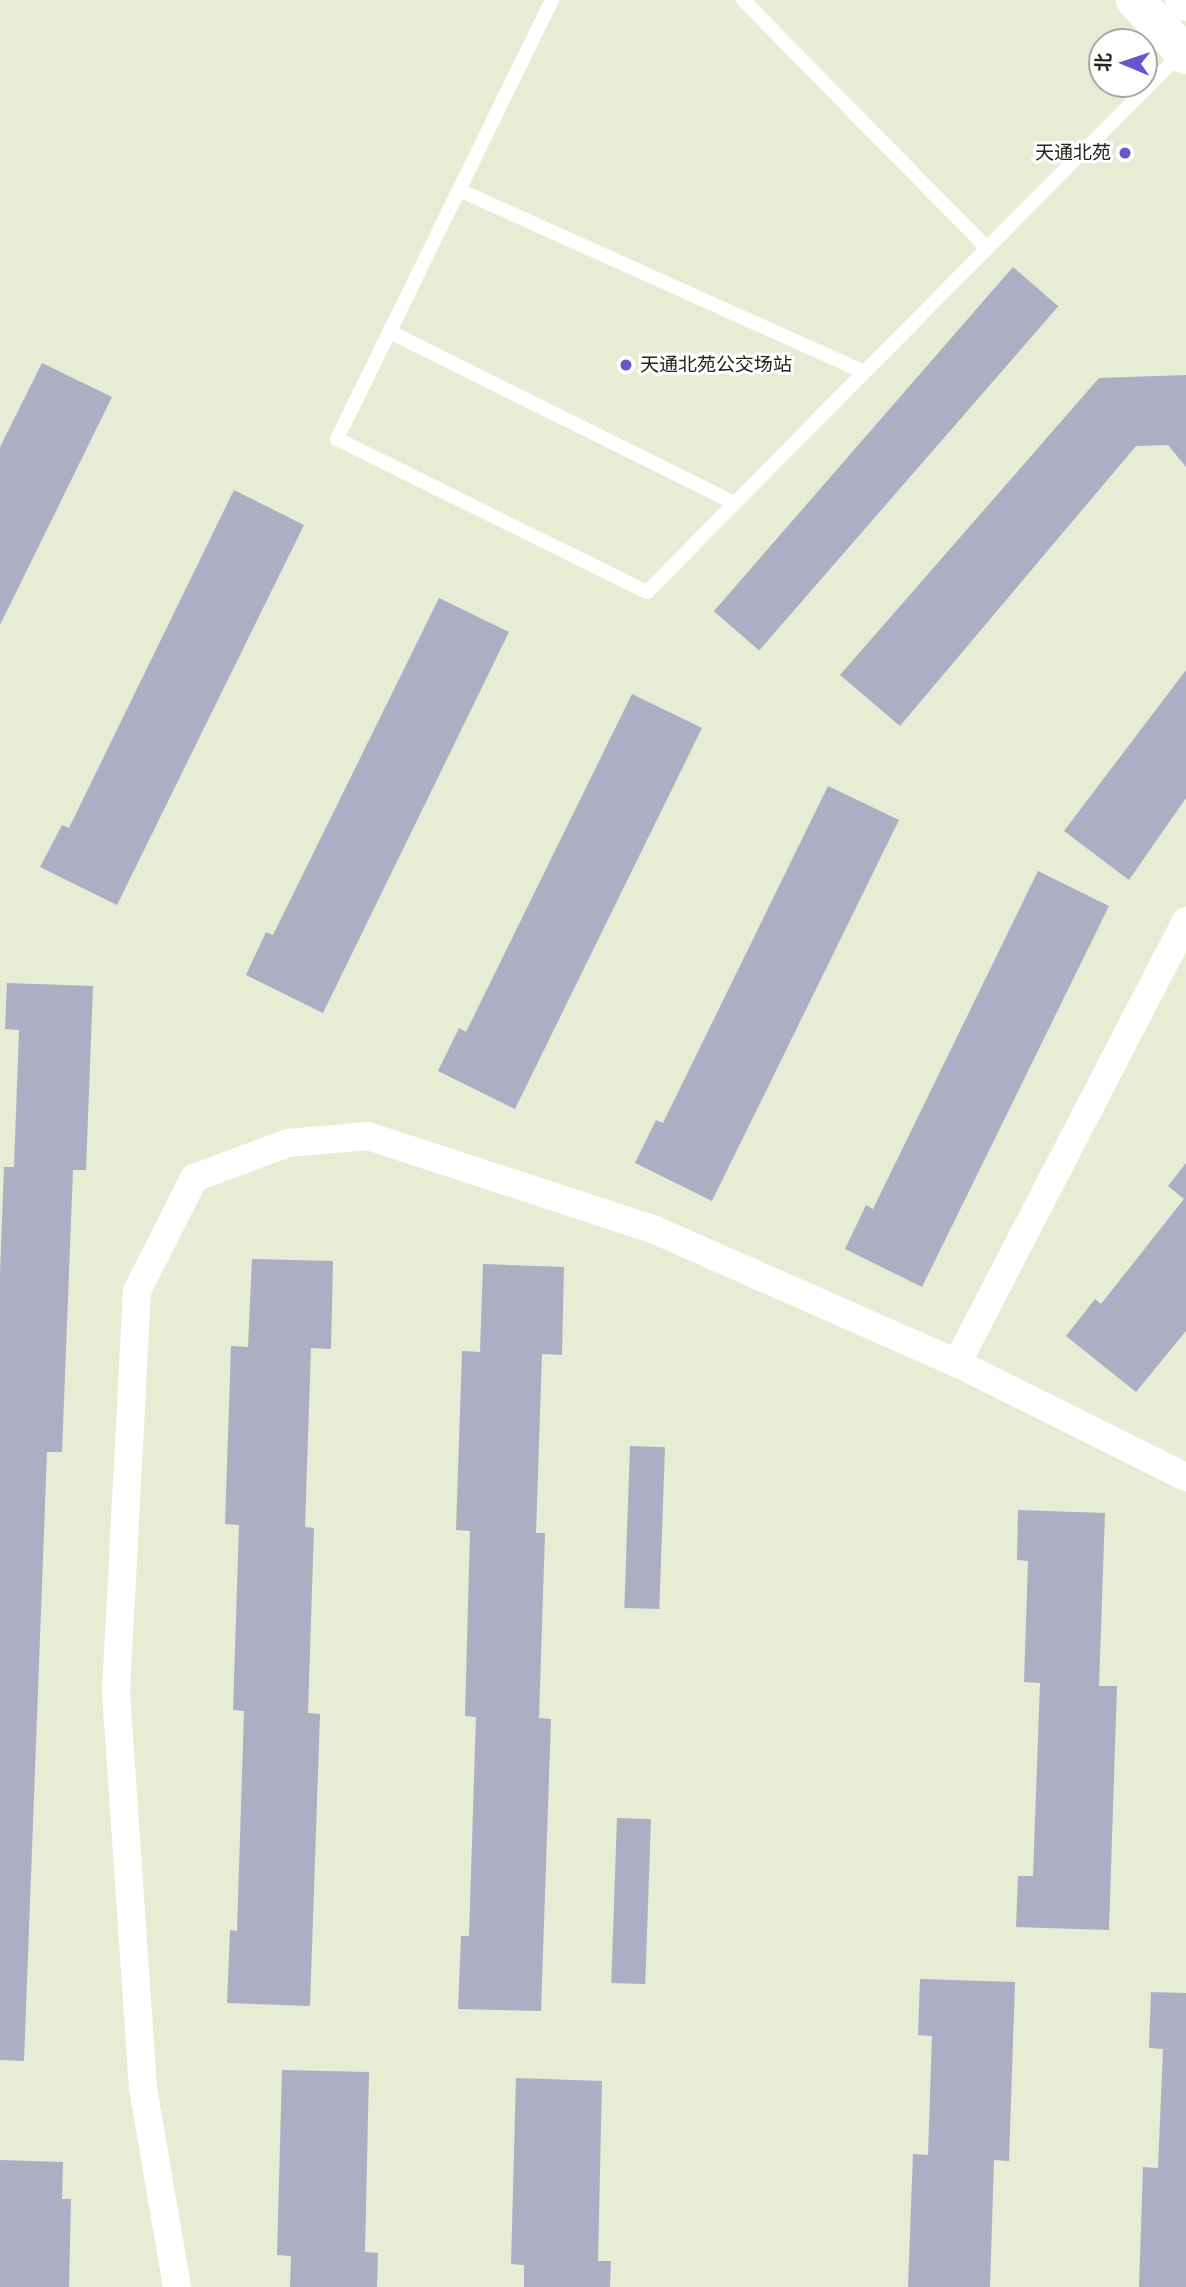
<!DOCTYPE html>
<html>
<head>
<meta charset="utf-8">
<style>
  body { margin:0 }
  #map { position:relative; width:1186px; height:2287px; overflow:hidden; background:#e7ecd5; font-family:"Roboto Condensed","Noto Sans SC",sans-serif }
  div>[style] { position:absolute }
  .building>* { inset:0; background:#adadc3; transform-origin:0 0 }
  .service>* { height:14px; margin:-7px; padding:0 7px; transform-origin:7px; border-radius:7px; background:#fff }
  .minor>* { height:28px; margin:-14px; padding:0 14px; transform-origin:14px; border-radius:14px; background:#fff }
  .secondary>* { height:38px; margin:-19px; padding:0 19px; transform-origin:19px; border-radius:19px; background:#fff }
  .dots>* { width:19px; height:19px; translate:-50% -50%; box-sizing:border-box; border:4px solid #fff; border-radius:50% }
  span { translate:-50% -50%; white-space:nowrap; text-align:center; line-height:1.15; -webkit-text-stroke:6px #fff; paint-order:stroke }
  .poi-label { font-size:19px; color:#23251d }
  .right { translate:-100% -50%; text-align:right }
  .left { translate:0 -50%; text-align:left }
  .north { position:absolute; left:1088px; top:28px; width:70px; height:70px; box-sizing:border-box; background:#fff; border:2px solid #a7a8a5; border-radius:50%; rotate:272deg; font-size:19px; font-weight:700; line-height:28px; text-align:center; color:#23251d }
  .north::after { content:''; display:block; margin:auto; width:24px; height:32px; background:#6655ce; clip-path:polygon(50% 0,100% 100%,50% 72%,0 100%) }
</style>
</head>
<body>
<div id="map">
  <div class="building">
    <i style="left:1013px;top:267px;width:60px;height:456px;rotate:41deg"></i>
    <i style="clip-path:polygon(42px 363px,112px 397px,0 625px,0 447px)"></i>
    <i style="clip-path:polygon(1186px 375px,1186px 467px,1168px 445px,1136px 446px,900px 726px,840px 675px,1099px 378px)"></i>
    <i style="clip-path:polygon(234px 490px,304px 525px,117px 905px,40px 867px,62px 825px,69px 828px)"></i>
    <i style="clip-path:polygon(439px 598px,509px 632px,323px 1013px,246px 975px,266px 932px,273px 935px)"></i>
    <i style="clip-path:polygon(1186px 670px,1186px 798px,1129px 880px,1064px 831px)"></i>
    <i style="clip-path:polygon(632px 694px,702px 728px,515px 1109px,438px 1071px,459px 1028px,466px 1032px)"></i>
    <i style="clip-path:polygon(828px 786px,899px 820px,712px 1201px,635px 1163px,656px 1120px,663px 1123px)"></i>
    <i style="clip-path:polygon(1038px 871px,1109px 906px,922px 1287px,845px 1249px,866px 1205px,873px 1209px)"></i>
    <i style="clip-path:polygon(7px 983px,93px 986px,86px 1170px,73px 1170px,62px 1452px,47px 1452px,24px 2061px,0 2060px,0 1273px,4px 1167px,14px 1167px,19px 1030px,5px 1029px)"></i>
    <i style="clip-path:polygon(1186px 1163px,1186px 1331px,1136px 1392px,1066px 1336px,1095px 1299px,1101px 1304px,1184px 1199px,1168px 1186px)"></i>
    <i style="clip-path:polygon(252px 1259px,333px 1261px,331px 1349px,311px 1348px,305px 1527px,314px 1528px,308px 1713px,320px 1714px,310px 2006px,227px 2003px,230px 1930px,237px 1931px,244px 1711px,233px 1710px,239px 1525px,225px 1524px,231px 1346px,248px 1347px)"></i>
    <i style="clip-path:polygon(483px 1264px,564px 1267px,562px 1355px,542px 1354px,536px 1533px,545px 1533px,539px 1718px,551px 1719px,541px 2011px,458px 2009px,461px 1936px,469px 1936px,476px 1717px,465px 1716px,470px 1531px,456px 1530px,462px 1351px,480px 1352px)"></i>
    <i style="left:630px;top:1446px;width:35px;height:162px;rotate:2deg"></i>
    <i style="clip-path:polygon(1018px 1510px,1105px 1513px,1099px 1686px,1117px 1686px,1109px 1930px,1016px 1927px,1018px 1876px,1033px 1876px,1040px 1683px,1024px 1682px,1028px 1561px,1017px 1560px)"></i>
    <i style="left:617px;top:1818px;width:34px;height:165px;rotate:2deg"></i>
    <i style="clip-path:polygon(920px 1979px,1015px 1982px,1009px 2161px,994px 2160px,990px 2287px,908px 2287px,913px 2154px,928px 2155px,932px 2036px,918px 2035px)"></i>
    <i style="clip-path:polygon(1151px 1992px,1186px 1993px,1186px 2287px,1139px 2287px,1143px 2167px,1158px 2168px,1163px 2049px,1149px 2048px)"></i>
    <i style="clip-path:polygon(282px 2070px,369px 2072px,365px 2252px,378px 2253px,377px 2287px,290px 2287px,291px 2256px,277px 2255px)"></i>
    <i style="clip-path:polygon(516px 2078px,602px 2081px,598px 2261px,611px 2261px,610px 2287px,524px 2287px,524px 2265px,511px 2264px)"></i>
    <i style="clip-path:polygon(0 2160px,63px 2162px,62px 2199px,71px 2199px,69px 2287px,0 2287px)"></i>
  </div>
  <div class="service">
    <i style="left:552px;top:0;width:489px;rotate:116.1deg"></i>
    <i style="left:337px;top:439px;width:346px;rotate:26.3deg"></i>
    <i style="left:647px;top:592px;width:484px;rotate:-45.3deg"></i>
    <i style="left:743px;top:0;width:348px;rotate:45.5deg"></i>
    <i style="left:987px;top:248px;width:276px;rotate:-45.1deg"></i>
    <i style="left:459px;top:190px;width:444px;rotate:24.2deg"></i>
    <i style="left:390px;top:332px;width:385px;rotate:26.4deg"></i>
  </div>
  <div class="minor">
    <i style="left:957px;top:1363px;width:498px;rotate:-62.6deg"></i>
    <i style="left:177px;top:2287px;width:202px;rotate:-99.7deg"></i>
    <i style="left:143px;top:2088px;width:397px;rotate:-93.9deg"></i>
    <i style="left:116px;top:1692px;width:402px;rotate:-87deg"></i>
    <i style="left:137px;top:1291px;width:127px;rotate:-63.2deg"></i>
    <i style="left:194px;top:1178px;width:100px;rotate:-20.4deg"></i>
    <i style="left:288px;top:1143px;width:80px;rotate:-5deg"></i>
    <i style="left:368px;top:1136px;width:302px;rotate:18.1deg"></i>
    <i style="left:655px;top:1230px;width:330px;rotate:23.8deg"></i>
    <i style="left:957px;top:1363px;width:256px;rotate:26.5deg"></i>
  </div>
  <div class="secondary">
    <i style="left:1135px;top:0;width:75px;rotate:47.2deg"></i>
    <i style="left:1184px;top:0;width:3px;rotate:45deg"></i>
  </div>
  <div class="dots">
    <i style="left:1125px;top:153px;background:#6655ce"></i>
    <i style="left:626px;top:365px;background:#6655ce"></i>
  </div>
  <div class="poi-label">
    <span class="right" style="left:1111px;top:153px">天通北苑</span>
    <span class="left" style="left:640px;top:365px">天通北苑公交场站</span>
  </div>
  <div class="north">北</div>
</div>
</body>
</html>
